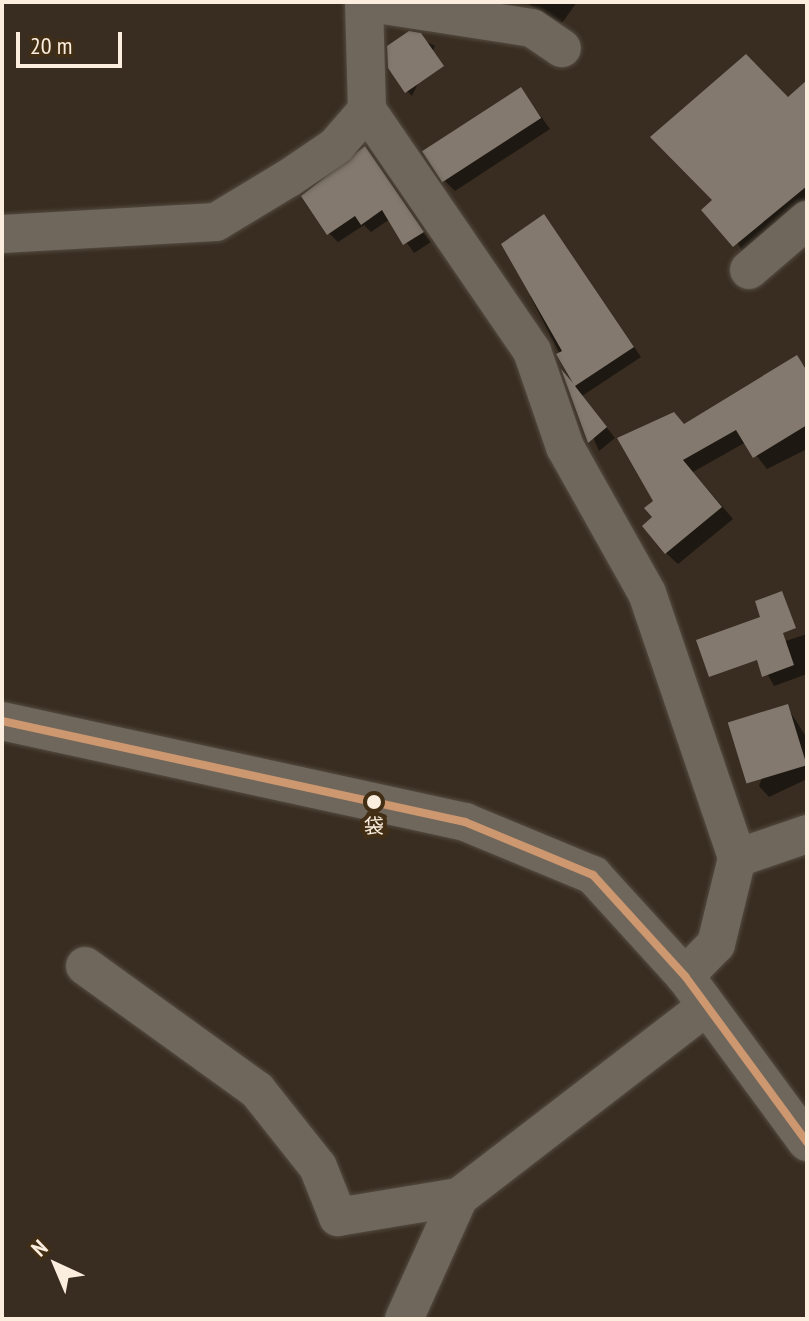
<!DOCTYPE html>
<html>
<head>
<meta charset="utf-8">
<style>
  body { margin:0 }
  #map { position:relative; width:809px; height:1321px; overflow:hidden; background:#382d20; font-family:"PT Sans Narrow","Noto Sans JP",sans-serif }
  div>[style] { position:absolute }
  .shadow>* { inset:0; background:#0007 }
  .building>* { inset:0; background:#83796e; transform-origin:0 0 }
  .roads { filter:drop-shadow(0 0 2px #554b40) drop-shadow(0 0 2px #554b40) }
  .minor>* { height:38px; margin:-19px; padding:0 19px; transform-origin:19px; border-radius:19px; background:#70675c }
  .bus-1>* { height:8px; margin:-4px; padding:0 4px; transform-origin:4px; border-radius:4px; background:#cd976f }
  .dots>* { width:22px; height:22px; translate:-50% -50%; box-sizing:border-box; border:4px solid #422e15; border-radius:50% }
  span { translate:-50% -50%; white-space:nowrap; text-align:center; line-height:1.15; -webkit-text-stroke:8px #422e15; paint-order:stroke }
  .bus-label { font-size:20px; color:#fbeedf }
  .frame { position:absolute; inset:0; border:4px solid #fbeedf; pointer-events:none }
  .north { position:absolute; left:16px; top:1225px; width:80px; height:80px; -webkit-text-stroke:6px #422e15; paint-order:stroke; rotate:316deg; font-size:22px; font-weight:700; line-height:32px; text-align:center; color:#fbeedf }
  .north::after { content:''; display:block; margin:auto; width:28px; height:36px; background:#fbeedf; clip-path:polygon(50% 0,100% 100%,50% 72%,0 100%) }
  .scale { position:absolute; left:16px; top:32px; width:106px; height:36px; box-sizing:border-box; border:4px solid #fbeedf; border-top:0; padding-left:10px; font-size:24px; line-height:28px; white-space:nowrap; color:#fbeedf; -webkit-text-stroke:6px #422e15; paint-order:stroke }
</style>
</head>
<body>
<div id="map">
  <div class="shadow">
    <i style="clip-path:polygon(525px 2px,577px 2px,562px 23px)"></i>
    <i style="clip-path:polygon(409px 33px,435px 46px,412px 96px,403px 87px)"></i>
    <i style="clip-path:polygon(521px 89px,550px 129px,455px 191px,445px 181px)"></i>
    <i style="clip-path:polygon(807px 89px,807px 202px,744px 255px,715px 200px)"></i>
    <i style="clip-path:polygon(365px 149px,431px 242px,414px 253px,390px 219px,371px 232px,364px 225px,338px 242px,329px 233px)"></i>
    <i style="clip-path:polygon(544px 217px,641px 357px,582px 396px,615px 438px,599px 451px,566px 376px,576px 385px,530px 296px,537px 292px)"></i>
    <i style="clip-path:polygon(797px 358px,807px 368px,807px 449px,767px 469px,746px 442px,693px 472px,733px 519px,678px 564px,666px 553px,655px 501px,685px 426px)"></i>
    <i style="clip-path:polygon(807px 634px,807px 674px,774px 686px,755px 651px)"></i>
    <i style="clip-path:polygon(787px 707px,807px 738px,807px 779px,769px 797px,759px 786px)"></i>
  </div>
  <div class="building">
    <i style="clip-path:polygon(409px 31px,421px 33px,444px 66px,405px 93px,388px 68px,387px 46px)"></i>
    <i style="clip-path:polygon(746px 54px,788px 97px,807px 80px,807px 186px,733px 247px,701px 210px,712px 200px,650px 137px)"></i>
    <i style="left:521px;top:87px;width:37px;height:118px;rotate:57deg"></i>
    <i style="clip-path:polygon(365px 146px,424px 232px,403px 245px,382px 210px,361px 225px,355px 216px,327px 235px,301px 196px)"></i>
    <i style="clip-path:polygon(544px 214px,634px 347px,575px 386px,607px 427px,588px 443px,561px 369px,573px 383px,556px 354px,562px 351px,501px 244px)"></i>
    <i style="clip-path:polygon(797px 355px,807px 371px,807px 425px,753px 458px,736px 430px,683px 460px,722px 507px,665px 554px,642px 526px,652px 517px,644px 508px,653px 501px,617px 438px,674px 412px,684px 424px)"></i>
    <i style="clip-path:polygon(782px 591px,796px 628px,783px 633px,794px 665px,762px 677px,757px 660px,709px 677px,696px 640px,760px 617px,755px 601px)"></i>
    <i style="left:788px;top:704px;width:64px;height:63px;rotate:73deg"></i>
  </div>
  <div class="roads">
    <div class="minor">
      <i style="left:364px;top:2px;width:170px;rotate:8.8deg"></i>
      <i style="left:532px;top:28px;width:36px;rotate:34deg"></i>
      <i style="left:367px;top:110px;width:292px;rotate:55.6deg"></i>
      <i style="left:532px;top:351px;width:102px;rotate:71deg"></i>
      <i style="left:565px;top:447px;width:167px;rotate:60.7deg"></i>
      <i style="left:647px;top:593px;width:280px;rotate:71.2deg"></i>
      <i style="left:737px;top:858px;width:89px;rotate:103.7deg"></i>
      <i style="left:716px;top:944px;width:45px;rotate:134.1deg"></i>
      <i style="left:2px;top:234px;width:214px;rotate:-3.2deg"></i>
      <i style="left:216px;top:222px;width:85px;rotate:-31.1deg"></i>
      <i style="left:289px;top:178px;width:57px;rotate:-34.2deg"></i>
      <i style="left:336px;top:146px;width:48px;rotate:-49.3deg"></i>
      <i style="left:367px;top:110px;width:108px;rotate:-91.6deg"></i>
      <i style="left:749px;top:270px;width:77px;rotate:-40.8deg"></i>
      <i style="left:2px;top:721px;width:474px;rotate:12.3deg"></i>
      <i style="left:465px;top:822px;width:139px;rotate:22.5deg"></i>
      <i style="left:593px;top:875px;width:137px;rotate:47.7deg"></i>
      <i style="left:685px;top:976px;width:206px;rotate:53.7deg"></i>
      <i style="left:737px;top:858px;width:74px;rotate:-18.9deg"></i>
      <i style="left:85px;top:966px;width:212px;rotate:35.8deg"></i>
      <i style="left:257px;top:1090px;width:98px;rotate:51.6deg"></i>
      <i style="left:318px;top:1167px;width:54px;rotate:68.2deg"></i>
      <i style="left:338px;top:1217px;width:123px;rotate:-9.4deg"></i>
      <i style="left:459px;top:1197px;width:312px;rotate:-37.6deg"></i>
      <i style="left:404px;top:1319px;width:134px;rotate:-65.7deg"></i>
    </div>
  </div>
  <div class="bus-1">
    <i style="left:2px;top:721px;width:474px;rotate:12.3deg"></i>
    <i style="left:465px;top:822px;width:139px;rotate:22.5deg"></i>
    <i style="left:593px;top:875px;width:137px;rotate:47.7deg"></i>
    <i style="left:685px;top:976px;width:206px;rotate:53.7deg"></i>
  </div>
  <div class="dots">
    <i style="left:374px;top:802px;background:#fbeedf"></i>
  </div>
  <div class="bus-label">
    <span style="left:374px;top:826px">袋</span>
  </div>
  <div class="frame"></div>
  <div class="north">N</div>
  <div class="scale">20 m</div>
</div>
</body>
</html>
